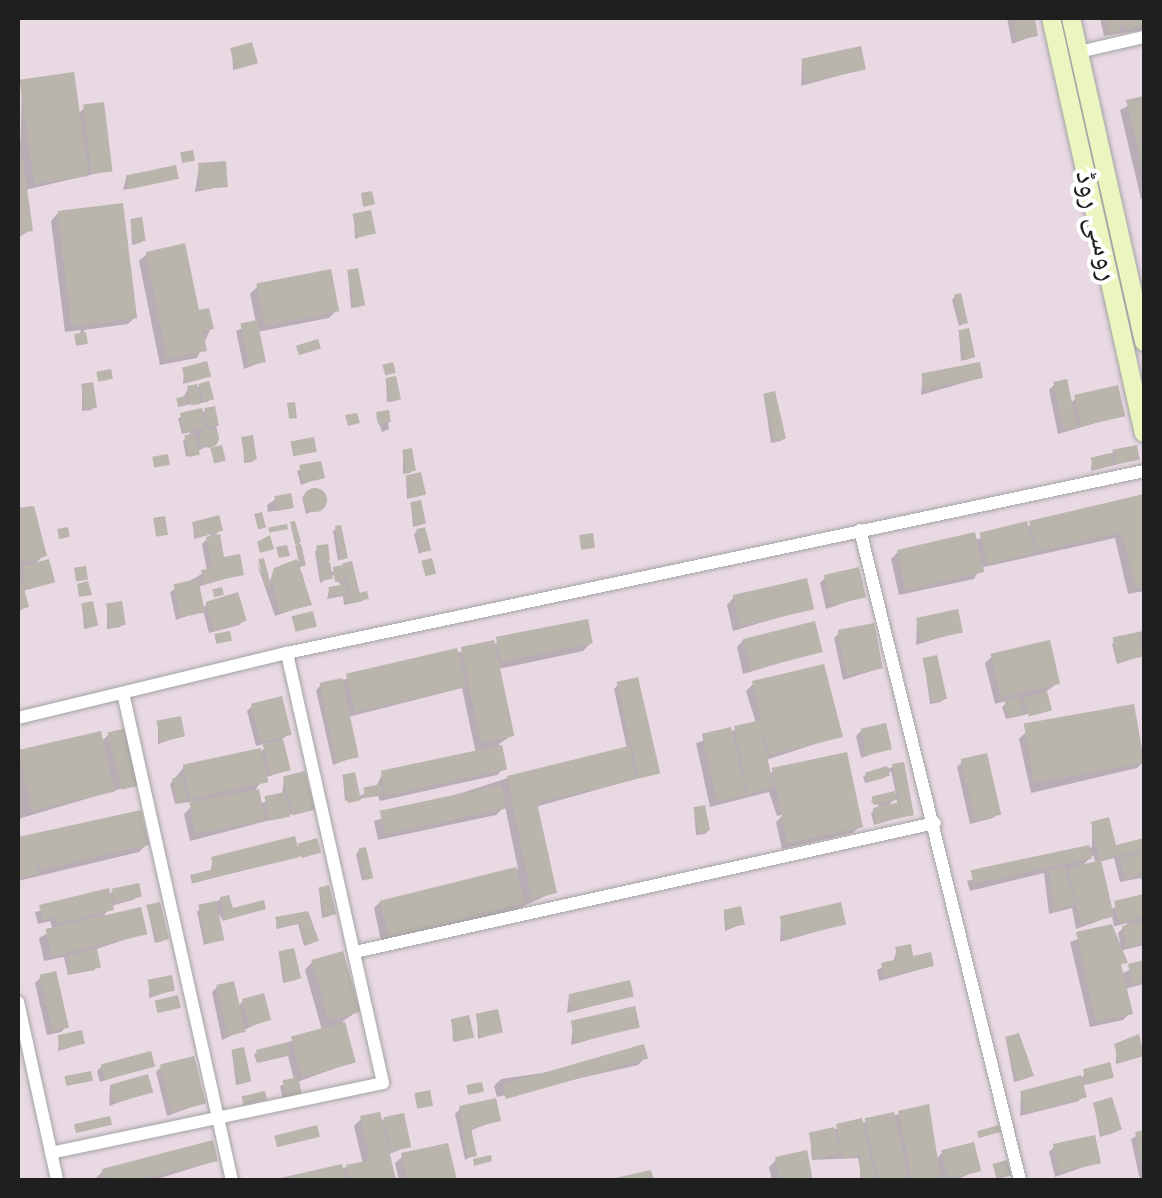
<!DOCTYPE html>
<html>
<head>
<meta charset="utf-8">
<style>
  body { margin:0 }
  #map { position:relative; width:1162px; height:1198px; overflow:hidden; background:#efeee7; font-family:Inter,"Noto Naskh Arabic",sans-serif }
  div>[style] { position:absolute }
  .industrial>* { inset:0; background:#e8d9e3; transform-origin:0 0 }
  .shadow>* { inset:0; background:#0003 }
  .building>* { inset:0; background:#b9b4ac; transform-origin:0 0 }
  .round { border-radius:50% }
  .roads { filter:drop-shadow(0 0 2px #a3a3a3) drop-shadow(0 0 2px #a3a3a3) }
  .street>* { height:12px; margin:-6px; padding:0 6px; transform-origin:6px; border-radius:6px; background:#fff }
  .secondary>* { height:18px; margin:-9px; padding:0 9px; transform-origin:9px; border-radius:9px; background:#eaf5bf }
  span { translate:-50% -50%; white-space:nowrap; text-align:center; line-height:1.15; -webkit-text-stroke:8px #fff; paint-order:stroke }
  .street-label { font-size:30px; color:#1f1f1f }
  .frame { position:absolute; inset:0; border:20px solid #1f1f1f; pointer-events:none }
</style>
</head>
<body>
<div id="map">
  <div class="industrial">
    <i style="left:18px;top:18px;width:1126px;height:1162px"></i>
  </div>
  <div class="shadow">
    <i style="clip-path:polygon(1007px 18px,1032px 18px,1036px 35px,1012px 44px)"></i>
    <i style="clip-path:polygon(1100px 18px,1144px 18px,1144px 30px,1104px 36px)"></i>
    <i style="clip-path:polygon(232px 50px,255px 62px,233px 70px)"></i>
    <i style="clip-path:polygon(802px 61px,863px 69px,801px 86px)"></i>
    <i style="clip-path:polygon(22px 82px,78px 114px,84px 108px,111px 170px,25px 190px,30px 230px,18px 238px)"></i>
    <i style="clip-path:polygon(1144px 98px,1144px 198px,1141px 199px,1120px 110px)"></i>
    <i style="clip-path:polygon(199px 166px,225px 186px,195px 192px)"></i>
    <i style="clip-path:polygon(127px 175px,176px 178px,123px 190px)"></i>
    <i style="clip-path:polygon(58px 213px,135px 317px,128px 324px,84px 330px,85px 344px,76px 345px,81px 330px,65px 332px,51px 221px)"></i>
    <i style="clip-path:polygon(354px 216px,374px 232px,355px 239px)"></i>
    <i style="clip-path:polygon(131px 221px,143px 240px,140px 243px,132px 245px)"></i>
    <i style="clip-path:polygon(147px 254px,211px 328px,197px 358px,160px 365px,139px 261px)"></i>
    <i style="clip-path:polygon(348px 273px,362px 304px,359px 307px,351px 308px)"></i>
    <i style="clip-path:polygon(258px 286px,336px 311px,329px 318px,257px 332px,264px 361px,244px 369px,236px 331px,256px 323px,250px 294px)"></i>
    <i style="clip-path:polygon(955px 297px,966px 322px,959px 326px,952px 300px)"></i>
    <i style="clip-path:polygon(959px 333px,972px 356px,969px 359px,961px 361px)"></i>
    <i style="clip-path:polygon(184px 370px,208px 375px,183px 384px)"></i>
    <i style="clip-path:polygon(923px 376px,980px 378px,921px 395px)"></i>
    <i style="clip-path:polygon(386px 380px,398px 398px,395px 401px,387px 402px)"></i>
    <i style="clip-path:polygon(1054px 385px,1070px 404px,1076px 398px,1123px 415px,1058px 434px,1049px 390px)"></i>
    <i style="clip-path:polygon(82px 386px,94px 407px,91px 410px,82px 411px)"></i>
    <i style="clip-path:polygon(200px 386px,208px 402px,178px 406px,188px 389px)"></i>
    <i style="clip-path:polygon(764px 397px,784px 438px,781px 441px,771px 443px)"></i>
    <i style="clip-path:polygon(213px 409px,219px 440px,186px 457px,183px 441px,191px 432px,182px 434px,178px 418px)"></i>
    <i style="clip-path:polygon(387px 413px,389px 429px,382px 432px,376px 416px)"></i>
    <i style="clip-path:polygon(243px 439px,255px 459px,252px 462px,244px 463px)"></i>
    <i style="clip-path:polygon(1115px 452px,1138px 459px,1091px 471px,1092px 460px)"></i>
    <i style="clip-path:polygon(403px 453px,413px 470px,410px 473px,403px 474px)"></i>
    <i style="clip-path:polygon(319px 464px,322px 477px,301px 485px,297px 471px)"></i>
    <i style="clip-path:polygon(406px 478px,423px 493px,420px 496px,407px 499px)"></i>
    <i style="clip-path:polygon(320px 490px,325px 507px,306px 514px,302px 497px)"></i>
    <i style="clip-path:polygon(1144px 496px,1144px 591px,1128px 594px,1115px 538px,980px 568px,974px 579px,899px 595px,891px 559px,898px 552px,974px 540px)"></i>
    <i style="clip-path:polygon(276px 499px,292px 508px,268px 512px,267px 505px)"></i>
    <i style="clip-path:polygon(411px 504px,424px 522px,421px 525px,413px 527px)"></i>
    <i style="clip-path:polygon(32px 509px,44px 555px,34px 565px,52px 581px,23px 591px,26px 606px,18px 612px,18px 511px)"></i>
    <i style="clip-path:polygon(193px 523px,220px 530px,212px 538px,223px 563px,242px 574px,197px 587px,202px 609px,207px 604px,244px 620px,239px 625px,209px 633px,203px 610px,176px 620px,170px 592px,207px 571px,202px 544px,212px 534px,194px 539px)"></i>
    <i style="clip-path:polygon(294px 524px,304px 564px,289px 576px,302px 573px,310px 604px,275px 616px,257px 564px,268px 584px,276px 570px,299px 561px)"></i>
    <i style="clip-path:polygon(336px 529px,345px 557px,338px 561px,333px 531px)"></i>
    <i style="clip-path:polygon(417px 531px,428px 549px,419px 554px,414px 534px)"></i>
    <i style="clip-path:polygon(326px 547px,330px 573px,350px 564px,363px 601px,344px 605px,343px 596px,327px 599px,329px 590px,342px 587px,334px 575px,320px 583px,315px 551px)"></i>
    <i style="clip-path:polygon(826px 577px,864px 596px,826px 609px,820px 583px)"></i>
    <i style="clip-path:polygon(734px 597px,811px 608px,733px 631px,727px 605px)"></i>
    <i style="clip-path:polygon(82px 605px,95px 624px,92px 627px,84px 629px)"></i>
    <i style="clip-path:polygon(107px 606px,123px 624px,120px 627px,107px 629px)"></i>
    <i style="clip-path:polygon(917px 620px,961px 631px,916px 645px)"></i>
    <i style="clip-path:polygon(586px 622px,591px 643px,583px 651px,498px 669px,512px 735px,499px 744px,504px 768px,497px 775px,380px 801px,378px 796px,345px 801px,343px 778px,358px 797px,376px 787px,382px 774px,476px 754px,462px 688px,348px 717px,357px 756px,333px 765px,316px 690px,321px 685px)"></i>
    <i style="clip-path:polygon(1144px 630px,1142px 656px,1117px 664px,1112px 644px)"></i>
    <i style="clip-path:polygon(839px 633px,881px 668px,843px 680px,834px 638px)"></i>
    <i style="clip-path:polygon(744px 639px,820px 651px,743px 674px,737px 647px)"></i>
    <i style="clip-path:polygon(993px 656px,1058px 683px,1045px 692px,1049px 709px,1006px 719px,1002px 707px,1009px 700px,995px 704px,985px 663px)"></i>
    <i style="clip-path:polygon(924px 661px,944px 699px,941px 702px,930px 704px)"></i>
    <i style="clip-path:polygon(754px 683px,840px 736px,766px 760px,769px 775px,774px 770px,860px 826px,853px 833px,782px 849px,776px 822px,784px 814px,777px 816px,769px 792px,710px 807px,696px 743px,756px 723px,746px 691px)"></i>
    <i style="clip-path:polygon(619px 684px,657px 773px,535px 807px,554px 892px,515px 910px,381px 941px,374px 908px,381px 901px,518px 869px,505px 806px,496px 815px,378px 840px,374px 821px,508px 778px,627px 749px,614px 689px)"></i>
    <i style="clip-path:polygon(252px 706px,289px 734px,281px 740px,288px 770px,264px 778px,256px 789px,259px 804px,282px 795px,284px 778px,312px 809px,190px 841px,184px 814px,197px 801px,175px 804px,170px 784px,184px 767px,262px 751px,267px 743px,256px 746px,247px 711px)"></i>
    <i style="clip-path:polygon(1132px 707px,1144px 761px,1137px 768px,1031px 793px,1019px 739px,1026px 732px)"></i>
    <i style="clip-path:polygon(158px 723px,182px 736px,158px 744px)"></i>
    <i style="clip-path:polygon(861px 731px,889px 748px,861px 758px,856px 736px)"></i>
    <i style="clip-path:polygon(99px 734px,101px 742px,108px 735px,137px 784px,18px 819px,18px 754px)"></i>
    <i style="clip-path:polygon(962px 762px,999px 813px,993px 818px,970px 824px,957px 767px)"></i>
    <i style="clip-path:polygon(evenodd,893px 767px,911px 814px,874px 825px,871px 813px,879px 805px,870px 802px,896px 794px,891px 771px,884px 778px,865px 783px,863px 776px,893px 767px,896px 797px,898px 805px,886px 808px,896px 797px)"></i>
    <i style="clip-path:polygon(694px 810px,708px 831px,705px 834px,696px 835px)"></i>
    <i style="clip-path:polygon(evenodd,1092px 824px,1114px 848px,1144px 841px,1144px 886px,1141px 878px,1120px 882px,1114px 858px,1099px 862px,1110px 909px,1144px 897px,1144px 945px,1123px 950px,1120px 968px,1121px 974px,1144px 963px,1144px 984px,1124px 989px,1130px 1013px,1123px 1020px,1090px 1027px,1070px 942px,1114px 926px,1112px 916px,1076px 929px,1072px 908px,1049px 914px,1044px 873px,970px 891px,967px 881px,1092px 847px,1092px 824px,1093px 855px,1096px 864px,1080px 868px,1093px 855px,1092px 824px,1128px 923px,1118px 933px,1122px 951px,1111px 927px,1128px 923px)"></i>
    <i style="clip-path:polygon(27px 837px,147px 844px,139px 852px,18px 881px,18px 839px)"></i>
    <i style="clip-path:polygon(299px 846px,318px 851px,190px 884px,210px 873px,213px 859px)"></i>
    <i style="clip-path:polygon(359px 851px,370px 877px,362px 881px,356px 854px)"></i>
    <i style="clip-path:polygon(319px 890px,333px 913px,330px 916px,322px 918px)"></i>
    <i style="clip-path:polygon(114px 892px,136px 899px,111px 906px,102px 918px,144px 933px,94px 950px,95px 970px,68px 975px,64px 957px,44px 961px,39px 938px,53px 930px,50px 921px,38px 924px,35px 912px)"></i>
    <i style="clip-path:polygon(221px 899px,231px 912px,263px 908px,223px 921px,215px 908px,222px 939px,204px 945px,197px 911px)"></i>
    <i style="clip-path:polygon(147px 907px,166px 938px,163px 941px,155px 943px)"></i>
    <i style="clip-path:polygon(724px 913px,742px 924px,725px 931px)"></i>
    <i style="clip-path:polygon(307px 914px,313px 943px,304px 946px,298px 924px,276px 929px,277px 919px)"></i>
    <i style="clip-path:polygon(781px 918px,843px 924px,780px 942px)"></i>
    <i style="clip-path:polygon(897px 949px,911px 959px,932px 966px,879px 981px,877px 970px,893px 962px)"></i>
    <i style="clip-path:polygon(279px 954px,299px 977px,296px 980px,283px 983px)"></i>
    <i style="clip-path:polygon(312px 962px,358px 1011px,343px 1021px,353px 1062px,297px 1082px,300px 1094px,283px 1100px,280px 1086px,294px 1080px,288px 1056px,257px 1063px,254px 1054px,322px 1030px,305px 970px)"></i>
    <i style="clip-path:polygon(40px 978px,66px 1027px,61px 1032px,47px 1035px,35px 983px)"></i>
    <i style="clip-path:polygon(149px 982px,173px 990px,149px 998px)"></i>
    <i style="clip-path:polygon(217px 987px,237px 1007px,243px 1001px,268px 1019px,222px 1040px,212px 992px)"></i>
    <i style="clip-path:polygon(569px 995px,631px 996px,567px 1013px)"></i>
    <i style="clip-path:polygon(477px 1017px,500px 1032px,478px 1039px)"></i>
    <i style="clip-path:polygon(452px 1021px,471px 1036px,453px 1042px)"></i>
    <i style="clip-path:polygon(573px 1023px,638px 1026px,571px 1045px)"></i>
    <i style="clip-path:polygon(59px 1037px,82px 1044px,58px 1051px)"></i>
    <i style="clip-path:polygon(1006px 1040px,1031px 1075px,1028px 1078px,1014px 1082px)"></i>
    <i style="clip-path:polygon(1116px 1046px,1142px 1056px,1116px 1064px)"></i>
    <i style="clip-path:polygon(232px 1052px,248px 1080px,245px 1083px,236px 1085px)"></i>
    <i style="clip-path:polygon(645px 1058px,638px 1065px,497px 1097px,494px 1086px,501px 1079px)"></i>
    <i style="clip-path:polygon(152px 1065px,100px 1082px,97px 1071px,102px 1066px)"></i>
    <i style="clip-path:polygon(161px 1067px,203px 1103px,167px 1116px,156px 1072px)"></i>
    <i style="clip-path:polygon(1085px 1071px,1111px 1076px,1081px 1086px,1079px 1101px,1020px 1116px,1021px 1092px,1083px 1077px)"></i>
    <i style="clip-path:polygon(110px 1086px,150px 1091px,109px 1106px)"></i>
    <i style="clip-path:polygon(1094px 1104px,1119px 1129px,1116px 1132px,1100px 1137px)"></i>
    <i style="clip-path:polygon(460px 1109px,498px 1120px,469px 1131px,474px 1155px,465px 1160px,455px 1114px)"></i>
    <i style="clip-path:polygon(900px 1114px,936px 1159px,942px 1153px,978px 1170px,956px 1180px,862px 1180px,858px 1158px,812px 1160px,810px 1135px)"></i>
    <i style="clip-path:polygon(362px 1118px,385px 1120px,409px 1146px,387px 1155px,393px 1180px,280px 1180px,363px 1164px,354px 1126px)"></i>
    <i style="clip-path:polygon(1144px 1132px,1144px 1180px,1140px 1180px,1131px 1139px)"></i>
    <i style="clip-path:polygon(446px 1146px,454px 1180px,399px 1180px,395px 1163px,403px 1156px)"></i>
    <i style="clip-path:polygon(1054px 1147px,1098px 1162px,1055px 1177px,1049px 1152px)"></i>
    <i style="clip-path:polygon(805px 1153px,811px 1180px,772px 1180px,769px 1167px,777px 1159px)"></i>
    <i style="clip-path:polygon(215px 1161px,154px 1180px,96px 1178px,103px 1171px)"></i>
  </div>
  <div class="building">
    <i style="clip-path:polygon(1013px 18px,1035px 18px,1038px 36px,1017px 40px)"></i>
    <i style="clip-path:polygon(1106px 18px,1118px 18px,1121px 30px,1109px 33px)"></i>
    <i style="clip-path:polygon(1121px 18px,1144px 18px,1144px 25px,1124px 30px)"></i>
    <i style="left:252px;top:42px;width:22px;height:23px;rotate:74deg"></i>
    <i style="left:861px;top:46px;width:24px;height:61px;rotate:78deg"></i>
    <i style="left:74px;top:72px;width:105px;height:55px;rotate:82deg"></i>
    <i style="clip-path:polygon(1144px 96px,1144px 171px,1143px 171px,1126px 100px)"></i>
    <i style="left:104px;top:102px;width:70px;height:21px;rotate:83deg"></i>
    <i style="clip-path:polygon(18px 124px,33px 231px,18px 233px)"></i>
    <i style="left:193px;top:150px;width:11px;height:13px;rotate:80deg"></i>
    <i style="left:226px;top:161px;width:26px;height:28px;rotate:86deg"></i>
    <i style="left:176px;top:165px;width:14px;height:51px;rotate:78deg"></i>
    <i style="clip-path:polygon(372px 191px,375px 204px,363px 207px,361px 193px)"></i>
    <i style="left:123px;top:203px;width:116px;height:66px;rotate:83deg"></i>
    <i style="left:371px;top:210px;width:24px;height:19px;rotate:78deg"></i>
    <i style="left:142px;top:217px;width:24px;height:12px;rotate:81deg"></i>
    <i style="clip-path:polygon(185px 243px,199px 310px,209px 308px,214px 329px,203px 331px,207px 351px,167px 359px,146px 252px)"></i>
    <i style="left:358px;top:268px;width:38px;height:11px;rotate:79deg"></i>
    <i style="left:331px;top:269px;width:43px;height:76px;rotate:79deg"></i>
    <i style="left:961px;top:293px;width:31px;height:7px;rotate:77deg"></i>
    <i style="left:257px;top:320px;width:43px;height:17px;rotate:78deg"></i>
    <i style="left:969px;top:328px;width:30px;height:11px;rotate:78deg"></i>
    <i style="left:86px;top:332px;width:12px;height:12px;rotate:81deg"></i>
    <i style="left:318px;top:339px;width:10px;height:23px;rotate:73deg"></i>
    <i style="left:207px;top:361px;width:16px;height:26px;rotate:75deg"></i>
    <i style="left:393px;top:362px;width:11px;height:11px;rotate:75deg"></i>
    <i style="left:980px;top:362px;width:16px;height:60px;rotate:79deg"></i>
    <i style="left:111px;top:369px;width:10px;height:15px;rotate:79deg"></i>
    <i style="left:396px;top:376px;width:24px;height:11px;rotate:78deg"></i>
    <i style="left:1067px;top:379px;width:49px;height:14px;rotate:78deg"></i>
    <i style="left:209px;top:381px;width:19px;height:11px;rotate:74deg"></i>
    <i style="left:93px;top:382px;width:26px;height:12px;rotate:81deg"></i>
    <i style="left:197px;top:384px;width:20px;height:10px;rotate:79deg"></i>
    <i style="left:1118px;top:385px;width:32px;height:45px;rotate:77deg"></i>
    <i style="left:775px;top:391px;width:49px;height:12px;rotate:77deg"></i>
    <i style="left:186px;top:396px;width:9px;height:10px;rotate:77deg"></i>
    <i style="left:295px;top:402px;width:16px;height:8px;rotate:83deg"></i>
    <i style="left:215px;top:406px;width:20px;height:11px;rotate:79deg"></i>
    <i style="clip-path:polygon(202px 408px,207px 428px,197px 430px,193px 417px,195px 430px,184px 433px,180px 413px)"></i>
    <i style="left:389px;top:410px;width:12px;height:13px;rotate:81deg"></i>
    <i style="clip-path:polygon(357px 413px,360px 423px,348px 426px,345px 415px)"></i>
    <i class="round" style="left:199px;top:428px;width:20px;height:20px"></i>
    <i style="left:195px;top:433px;width:22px;height:11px;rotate:77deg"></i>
    <i style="left:253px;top:435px;width:25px;height:12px;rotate:81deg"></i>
    <i style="left:314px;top:437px;width:15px;height:24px;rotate:79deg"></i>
    <i style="left:222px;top:445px;width:16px;height:12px;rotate:76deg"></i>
    <i style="left:1137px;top:445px;width:15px;height:25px;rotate:79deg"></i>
    <i style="left:412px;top:448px;width:23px;height:10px;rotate:80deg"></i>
    <i style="left:1110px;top:453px;width:12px;height:20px;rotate:76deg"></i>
    <i style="left:168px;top:454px;width:11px;height:16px;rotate:80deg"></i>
    <i style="clip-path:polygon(321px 461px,325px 478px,314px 481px,310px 469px,313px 481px,303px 483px,299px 465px)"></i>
    <i style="left:421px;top:472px;width:23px;height:16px;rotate:77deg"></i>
    <i class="round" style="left:303px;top:488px;width:24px;height:24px"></i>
    <i style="left:291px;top:493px;width:15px;height:17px;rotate:79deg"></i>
    <i style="clip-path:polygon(1144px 494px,1144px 587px,1135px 589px,1122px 532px,1037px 552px,1029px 521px)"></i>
    <i style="left:421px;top:500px;width:24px;height:11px;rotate:78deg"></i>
    <i style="clip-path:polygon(34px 506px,47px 556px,18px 564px,18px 508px)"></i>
    <i style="left:262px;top:512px;width:16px;height:8px;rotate:76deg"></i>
    <i style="left:219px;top:515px;width:16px;height:28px;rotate:75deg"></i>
    <i style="left:165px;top:516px;width:19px;height:12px;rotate:81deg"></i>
    <i style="clip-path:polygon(295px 521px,301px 542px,295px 544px,290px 522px)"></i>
    <i style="left:1027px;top:521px;width:33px;height:49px;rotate:76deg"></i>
    <i style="left:287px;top:524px;width:5px;height:19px;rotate:79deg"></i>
    <i style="clip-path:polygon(341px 525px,348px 558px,341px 560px,335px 526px)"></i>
    <i style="left:68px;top:527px;width:10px;height:11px;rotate:79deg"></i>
    <i style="left:425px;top:527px;width:24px;height:9px;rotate:75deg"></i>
    <i style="left:975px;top:532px;width:41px;height:80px;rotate:77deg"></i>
    <i style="left:593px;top:533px;width:15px;height:14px;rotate:82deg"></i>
    <i style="clip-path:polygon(220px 534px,224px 557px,240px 554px,244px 575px,204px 583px,201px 570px,212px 568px,206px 537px)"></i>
    <i style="clip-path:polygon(270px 535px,274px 549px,260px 553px,257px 542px)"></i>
    <i style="left:301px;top:544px;width:22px;height:6px;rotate:77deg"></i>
    <i style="left:328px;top:544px;width:17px;height:12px;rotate:83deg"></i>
    <i style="clip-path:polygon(287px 545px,290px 556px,279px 558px,276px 547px)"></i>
    <i style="left:264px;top:558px;width:29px;height:6px;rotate:76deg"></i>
    <i style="left:432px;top:558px;width:16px;height:11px;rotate:75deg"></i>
    <i style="left:49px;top:559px;width:24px;height:29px;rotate:75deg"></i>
    <i style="clip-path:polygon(297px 559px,312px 605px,280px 613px,271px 578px,274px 568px)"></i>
    <i style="left:352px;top:561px;width:32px;height:10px;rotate:77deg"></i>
    <i style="left:330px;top:562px;width:17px;height:11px;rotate:80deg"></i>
    <i style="clip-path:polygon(342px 565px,345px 581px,335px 582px,333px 567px)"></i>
    <i style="clip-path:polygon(18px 566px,29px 607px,18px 610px)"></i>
    <i style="left:86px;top:566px;width:14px;height:12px;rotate:82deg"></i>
    <i style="left:859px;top:567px;width:31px;height:36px;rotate:77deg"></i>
    <i style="left:807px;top:578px;width:32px;height:76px;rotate:77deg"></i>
    <i style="left:198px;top:579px;width:34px;height:25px;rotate:78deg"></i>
    <i style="clip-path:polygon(88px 581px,92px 595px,79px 597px,77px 584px)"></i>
    <i style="left:345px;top:584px;width:10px;height:17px;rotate:79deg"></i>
    <i style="left:222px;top:587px;width:8px;height:10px;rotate:76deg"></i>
    <i style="left:367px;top:591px;width:8px;height:23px;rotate:76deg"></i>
    <i style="left:238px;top:592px;width:30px;height:34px;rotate:73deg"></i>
    <i style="left:93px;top:601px;width:25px;height:12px;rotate:78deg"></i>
    <i style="left:122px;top:601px;width:24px;height:16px;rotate:81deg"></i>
    <i style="left:958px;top:609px;width:24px;height:43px;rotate:78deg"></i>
    <i style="left:313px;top:611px;width:16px;height:22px;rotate:76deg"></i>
    <i style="left:588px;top:619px;width:25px;height:94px;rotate:79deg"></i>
    <i style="left:815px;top:621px;width:32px;height:74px;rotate:76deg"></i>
    <i style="left:874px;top:623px;width:46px;height:37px;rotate:79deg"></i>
    <i style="left:230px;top:631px;width:10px;height:16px;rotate:79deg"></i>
    <i style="left:1139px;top:632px;width:25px;height:27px;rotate:79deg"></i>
    <i style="left:494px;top:640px;width:98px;height:34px;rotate:78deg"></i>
    <i style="left:1050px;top:640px;width:45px;height:61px;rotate:77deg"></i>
    <i style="left:457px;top:648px;width:40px;height:114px;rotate:77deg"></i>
    <i style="left:937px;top:655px;width:45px;height:15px;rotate:77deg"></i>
    <i style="clip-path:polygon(824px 664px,843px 737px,770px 755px,760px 724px,774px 788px,748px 794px,734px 726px,761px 720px,752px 681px)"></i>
    <i style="left:638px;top:677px;width:99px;height:22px;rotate:77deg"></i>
    <i style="left:342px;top:678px;width:81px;height:23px;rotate:78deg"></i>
    <i style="left:1047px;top:691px;width:20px;height:24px;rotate:75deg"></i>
    <i style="left:282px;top:696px;width:40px;height:32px;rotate:76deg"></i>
    <i style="left:1020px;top:697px;width:17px;height:16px;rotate:77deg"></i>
    <i style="left:1134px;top:704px;width:60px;height:112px;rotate:80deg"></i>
    <i style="left:181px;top:716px;width:21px;height:25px;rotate:79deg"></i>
    <i style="left:886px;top:723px;width:27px;height:26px;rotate:77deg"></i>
    <i style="left:731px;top:727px;width:70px;height:30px;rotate:77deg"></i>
    <i style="left:126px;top:728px;width:59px;height:19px;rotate:76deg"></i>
    <i style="left:101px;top:731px;width:62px;height:85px;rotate:77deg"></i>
    <i style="left:283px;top:739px;width:32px;height:21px;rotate:76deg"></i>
    <i style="left:502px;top:745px;width:25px;height:124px;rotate:78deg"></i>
    <i style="clip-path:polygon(629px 746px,637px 779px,537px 803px,557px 893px,532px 899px,507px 776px)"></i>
    <i style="left:261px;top:748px;width:35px;height:80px;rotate:78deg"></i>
    <i style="left:847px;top:752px;width:77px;height:77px;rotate:78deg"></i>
    <i style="left:987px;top:753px;width:63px;height:27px;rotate:77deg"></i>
    <i style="clip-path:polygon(904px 762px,914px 815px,876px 823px,873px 808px,900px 802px,892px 764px)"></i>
    <i style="left:887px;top:766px;width:10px;height:23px;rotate:73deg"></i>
    <i style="left:305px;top:771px;width:40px;height:23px;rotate:76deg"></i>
    <i style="left:355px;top:772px;width:29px;height:13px;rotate:78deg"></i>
    <i style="left:182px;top:776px;width:25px;height:10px;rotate:76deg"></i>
    <i style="left:381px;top:784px;width:10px;height:18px;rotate:79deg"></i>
    <i style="left:501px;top:785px;width:24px;height:124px;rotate:78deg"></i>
    <i style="left:259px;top:789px;width:32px;height:71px;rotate:79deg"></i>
    <i style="left:895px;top:791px;width:9px;height:24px;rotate:77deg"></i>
    <i style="left:285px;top:792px;width:25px;height:21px;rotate:78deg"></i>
    <i style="left:705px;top:805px;width:26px;height:12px;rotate:79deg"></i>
    <i style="clip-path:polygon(141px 810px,149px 845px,39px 870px,31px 842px,38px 874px,18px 878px,18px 837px)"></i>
    <i style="clip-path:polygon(1109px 817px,1116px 845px,1144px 838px,1144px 851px,1100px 859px,1091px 822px)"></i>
    <i style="clip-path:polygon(295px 836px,300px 857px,192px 883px,190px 875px,214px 869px,211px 857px)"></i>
    <i style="left:317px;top:838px;width:15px;height:20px;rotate:74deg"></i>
    <i style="left:1089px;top:845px;width:14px;height:121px;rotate:78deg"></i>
    <i style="left:366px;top:847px;width:32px;height:8px;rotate:77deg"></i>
    <i style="clip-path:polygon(1144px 853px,1144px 874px,1125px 879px,1120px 858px)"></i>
    <i style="left:1101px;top:860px;width:58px;height:34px;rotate:77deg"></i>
    <i style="left:516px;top:867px;width:37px;height:140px;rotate:76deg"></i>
    <i style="clip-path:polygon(1065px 867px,1075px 905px,1054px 910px,1049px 871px)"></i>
    <i style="left:139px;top:883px;width:14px;height:28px;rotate:78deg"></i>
    <i style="left:329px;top:885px;width:30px;height:11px;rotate:76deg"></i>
    <i style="clip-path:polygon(109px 888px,114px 910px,57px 924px,55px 917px,43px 920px,39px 905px)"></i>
    <i style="clip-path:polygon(1144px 894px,1144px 917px,1119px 923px,1114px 901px)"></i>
    <i style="clip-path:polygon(229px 895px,233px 908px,264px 900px,266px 909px,225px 920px,220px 897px)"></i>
    <i style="left:216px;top:901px;width:40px;height:18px;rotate:78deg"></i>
    <i style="clip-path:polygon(160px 902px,169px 939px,158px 942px,146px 905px)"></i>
    <i style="left:841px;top:902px;width:23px;height:63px;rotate:77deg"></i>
    <i style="left:741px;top:906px;width:19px;height:18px;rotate:78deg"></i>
    <i style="left:141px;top:907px;width:28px;height:98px;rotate:77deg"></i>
    <i style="clip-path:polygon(308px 911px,319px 941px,306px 944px,300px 922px,278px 928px,275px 917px)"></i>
    <i style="clip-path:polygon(1144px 921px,1144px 943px,1126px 947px,1122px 926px)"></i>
    <i style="clip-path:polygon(1112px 924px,1128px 963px,1121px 964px,1133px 1014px,1096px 1022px,1076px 932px)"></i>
    <i style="clip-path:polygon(911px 944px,913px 956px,931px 952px,934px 966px,884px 977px,881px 963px,898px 959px,895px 947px)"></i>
    <i style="left:294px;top:948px;width:31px;height:16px;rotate:77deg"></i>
    <i style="left:97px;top:949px;width:19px;height:31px;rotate:78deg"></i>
    <i style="left:343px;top:951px;width:63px;height:33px;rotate:74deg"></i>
    <i style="clip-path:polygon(1144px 960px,1144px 982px,1132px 985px,1128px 964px)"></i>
    <i style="left:56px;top:971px;width:58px;height:17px;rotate:77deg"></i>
    <i style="left:172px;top:975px;width:16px;height:25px;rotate:79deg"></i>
    <i style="left:630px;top:980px;width:17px;height:63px;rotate:77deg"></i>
    <i style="left:234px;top:981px;width:52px;height:18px;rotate:77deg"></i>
    <i style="left:264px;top:993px;width:28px;height:23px;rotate:75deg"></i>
    <i style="left:178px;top:995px;width:13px;height:24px;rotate:77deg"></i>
    <i style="left:635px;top:1006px;width:22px;height:66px;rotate:77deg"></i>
    <i style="left:498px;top:1009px;width:24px;height:23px;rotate:78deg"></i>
    <i style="left:469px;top:1015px;width:23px;height:19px;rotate:77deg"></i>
    <i style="left:345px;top:1022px;width:42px;height:56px;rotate:75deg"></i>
    <i style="left:82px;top:1030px;width:14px;height:25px;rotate:78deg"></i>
    <i style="clip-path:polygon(1019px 1033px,1034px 1076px,1017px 1080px,1005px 1037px)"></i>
    <i style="clip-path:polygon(1139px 1034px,1144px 1056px,1119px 1063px,1114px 1044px)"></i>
    <i style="left:288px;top:1042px;width:12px;height:33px;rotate:76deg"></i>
    <i style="left:644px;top:1044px;width:15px;height:148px;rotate:74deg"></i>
    <i style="left:244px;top:1047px;width:35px;height:13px;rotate:78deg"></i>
    <i style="left:151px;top:1051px;width:16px;height:52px;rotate:75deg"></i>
    <i style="left:194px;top:1056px;width:49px;height:35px;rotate:76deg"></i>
    <i style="left:1110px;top:1062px;width:16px;height:28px;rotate:75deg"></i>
    <i style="left:91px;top:1071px;width:10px;height:27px;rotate:79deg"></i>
    <i style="left:148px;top:1074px;width:19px;height:40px;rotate:74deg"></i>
    <i style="left:1081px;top:1075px;width:23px;height:63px;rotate:75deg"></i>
    <i style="left:298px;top:1077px;width:17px;height:16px;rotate:77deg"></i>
    <i style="left:482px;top:1082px;width:10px;height:16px;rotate:79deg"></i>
    <i style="left:430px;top:1090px;width:16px;height:16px;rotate:79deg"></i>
    <i style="left:265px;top:1091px;width:9px;height:24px;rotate:77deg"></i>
    <i style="left:1112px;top:1097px;width:34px;height:20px;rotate:73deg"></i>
    <i style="clip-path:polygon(496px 1098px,501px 1121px,471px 1128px,477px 1156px,468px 1158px,459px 1106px)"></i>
    <i style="clip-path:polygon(929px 1104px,941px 1180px,912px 1180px,898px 1111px)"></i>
    <i style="clip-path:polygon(380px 1112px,396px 1180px,349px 1180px,346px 1165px,370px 1160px,360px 1116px)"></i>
    <i style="left:894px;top:1112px;width:70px;height:30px;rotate:78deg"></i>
    <i style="left:404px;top:1113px;width:35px;height:21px;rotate:78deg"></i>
    <i style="left:110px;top:1116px;width:9px;height:37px;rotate:77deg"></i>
    <i style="clip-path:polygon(862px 1118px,870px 1154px,876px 1180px,860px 1180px,860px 1155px,843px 1159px,836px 1124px)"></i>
    <i style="left:317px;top:1125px;width:12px;height:44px;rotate:76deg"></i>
    <i style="left:999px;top:1125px;width:7px;height:23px;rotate:74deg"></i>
    <i style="left:834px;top:1127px;width:27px;height:26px;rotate:77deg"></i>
    <i style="clip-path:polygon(1144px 1130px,1144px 1168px,1143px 1168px,1135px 1132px)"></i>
    <i style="left:1095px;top:1135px;width:29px;height:43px;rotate:78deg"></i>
    <i style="clip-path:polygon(213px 1140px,218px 1161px,136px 1180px,105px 1180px,102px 1169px)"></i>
    <i style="left:974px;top:1142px;width:30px;height:34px;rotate:76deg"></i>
    <i style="clip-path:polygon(448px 1143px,457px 1180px,408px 1180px,401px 1153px)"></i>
    <i style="clip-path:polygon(807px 1150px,813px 1180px,780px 1180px,775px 1157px)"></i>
    <i style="clip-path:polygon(491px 1155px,492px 1161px,474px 1166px,473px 1159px)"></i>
    <i style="left:1007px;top:1160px;width:16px;height:15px;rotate:75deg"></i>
    <i style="clip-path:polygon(342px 1164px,346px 1180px,276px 1180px,276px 1179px)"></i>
    <i style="clip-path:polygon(651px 1170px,654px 1180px,611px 1180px,611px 1179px)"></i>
  </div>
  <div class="roads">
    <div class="street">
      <i style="left:1079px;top:52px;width:67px;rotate:-13deg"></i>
      <i style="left:860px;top:530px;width:669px;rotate:76.17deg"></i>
      <i style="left:123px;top:693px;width:499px;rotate:77.4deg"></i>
      <i style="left:18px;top:718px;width:277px;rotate:-13.6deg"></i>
      <i style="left:287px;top:653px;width:876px;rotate:-11.99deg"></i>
      <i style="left:355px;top:952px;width:594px;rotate:-12.54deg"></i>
      <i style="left:18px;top:1002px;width:182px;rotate:77.6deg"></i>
      <i style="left:51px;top:1153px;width:339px;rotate:-11.9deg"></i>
      <i style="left:383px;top:1083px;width:441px;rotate:-102.6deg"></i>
    </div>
    <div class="secondary">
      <i style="left:1051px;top:18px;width:425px;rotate:77.4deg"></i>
      <i style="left:1071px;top:18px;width:332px;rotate:77.3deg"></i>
    </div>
  </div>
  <div class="street-label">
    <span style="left:1099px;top:225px;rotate:77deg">روسی روڈ</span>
  </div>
  <div class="frame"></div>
</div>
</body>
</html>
